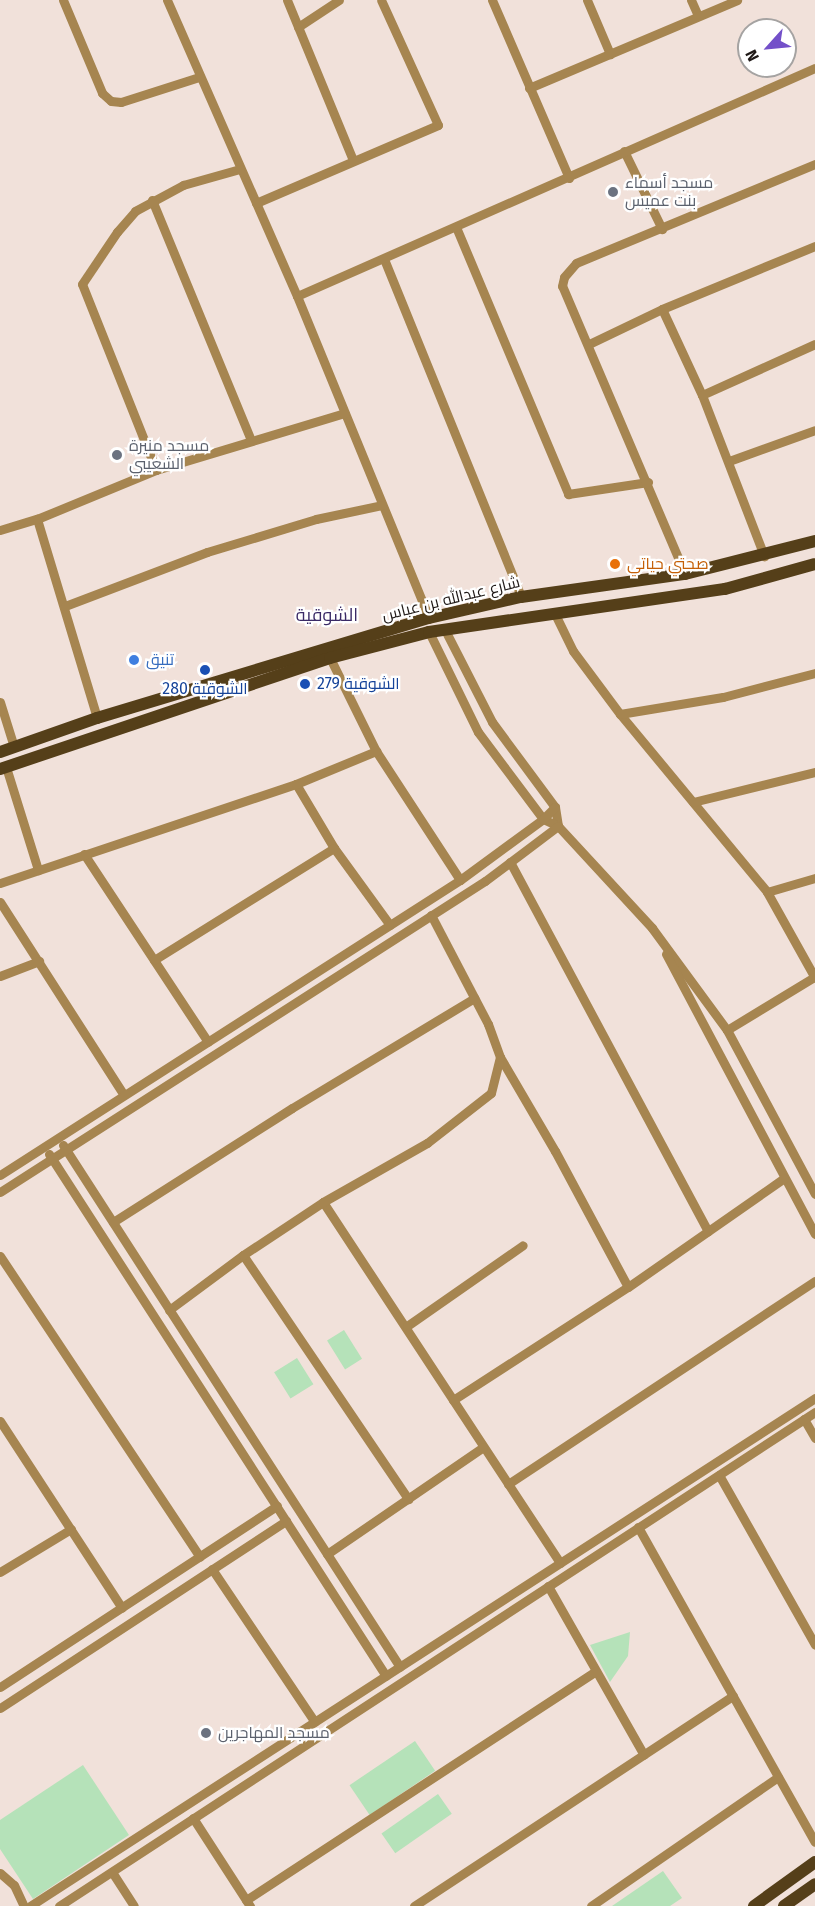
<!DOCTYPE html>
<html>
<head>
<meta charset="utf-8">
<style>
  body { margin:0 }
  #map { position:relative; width:815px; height:1906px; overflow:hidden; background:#f1e1da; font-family:"Fira Sans",Cairo,sans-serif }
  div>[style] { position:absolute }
  .green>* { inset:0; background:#b5e2b9; transform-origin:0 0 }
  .minor>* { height:9px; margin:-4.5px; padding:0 4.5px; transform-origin:4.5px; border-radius:4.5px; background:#a68550 }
  .major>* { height:12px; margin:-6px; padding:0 6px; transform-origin:6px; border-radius:6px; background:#553f19 }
  .dots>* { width:16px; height:16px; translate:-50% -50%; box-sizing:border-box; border:3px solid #fff; border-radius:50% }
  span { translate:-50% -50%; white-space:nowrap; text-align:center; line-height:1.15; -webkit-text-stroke:4.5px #fff; paint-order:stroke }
  .worship-label { font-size:16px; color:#5b616d }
  .left { translate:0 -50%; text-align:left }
  .food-label { font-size:16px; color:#c56008 }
  .street-label { font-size:16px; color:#1f1917 }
  .shop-label { font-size:16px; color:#366cbe }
  .transit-label { font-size:16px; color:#164399 }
  .neighbourhood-label { font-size:18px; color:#3a2a66 }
  .north { position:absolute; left:737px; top:18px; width:60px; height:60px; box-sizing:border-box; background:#fff; border:2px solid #a5a3a2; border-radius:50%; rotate:243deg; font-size:16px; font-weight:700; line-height:24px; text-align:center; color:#1f1917 }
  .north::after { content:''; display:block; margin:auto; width:21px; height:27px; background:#7350c9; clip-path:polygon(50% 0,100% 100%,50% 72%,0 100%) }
</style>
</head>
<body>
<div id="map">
  <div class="green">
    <i style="left:344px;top:1330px;width:34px;height:20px;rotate:58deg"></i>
    <i style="left:297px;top:1358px;width:31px;height:27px;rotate:58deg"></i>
    <i style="clip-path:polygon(630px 1632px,628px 1656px,610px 1682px,590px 1645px)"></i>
    <i style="left:415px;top:1741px;width:36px;height:79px;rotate:56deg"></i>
    <i style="clip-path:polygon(83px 1765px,129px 1835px,33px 1899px,0 1849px,0 1820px)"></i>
    <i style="left:438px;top:1794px;width:24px;height:69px;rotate:55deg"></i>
    <i style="clip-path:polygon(663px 1871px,682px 1898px,670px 1906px,612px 1906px)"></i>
  </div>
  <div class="minor">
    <i style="left:63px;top:0;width:101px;rotate:67.2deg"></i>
    <i style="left:102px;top:93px;width:12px;rotate:42deg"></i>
    <i style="left:111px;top:101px;width:10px;rotate:6deg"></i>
    <i style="left:121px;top:102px;width:82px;rotate:-17.8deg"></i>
    <i style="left:167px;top:0;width:323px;rotate:66.3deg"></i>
    <i style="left:297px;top:296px;width:348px;rotate:67.7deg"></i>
    <i style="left:287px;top:0;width:173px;rotate:67.6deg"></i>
    <i style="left:492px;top:0;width:194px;rotate:66.6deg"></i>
    <i style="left:587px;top:0;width:59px;rotate:66.9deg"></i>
    <i style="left:691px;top:0;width:17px;rotate:66deg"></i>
    <i style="left:298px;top:27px;width:49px;rotate:-33.4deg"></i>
    <i style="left:529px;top:88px;width:226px;rotate:-22.9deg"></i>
    <i style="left:624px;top:151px;width:87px;rotate:64deg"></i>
    <i style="left:152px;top:200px;width:260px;rotate:67.6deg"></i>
    <i style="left:256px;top:203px;width:198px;rotate:-23.2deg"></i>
    <i style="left:438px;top:125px;width:137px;rotate:-114.5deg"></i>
    <i style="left:456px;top:227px;width:290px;rotate:67.2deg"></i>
    <i style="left:568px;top:494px;width:81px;rotate:-8.5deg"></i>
    <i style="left:384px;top:259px;width:365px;rotate:67.9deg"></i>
    <i style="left:297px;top:296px;width:566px;rotate:-23.76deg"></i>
    <i style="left:662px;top:309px;width:95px;rotate:65.1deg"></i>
    <i style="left:702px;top:395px;width:173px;rotate:68.9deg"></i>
    <i style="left:589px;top:344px;width:81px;rotate:-25.6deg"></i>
    <i style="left:662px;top:309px;width:165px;rotate:-22.4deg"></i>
    <i style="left:702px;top:395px;width:124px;rotate:-24.3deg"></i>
    <i style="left:729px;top:461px;width:91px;rotate:-19.8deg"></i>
    <i style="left:156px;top:470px;width:200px;rotate:-111.7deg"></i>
    <i style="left:82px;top:284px;width:63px;rotate:-56.1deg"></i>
    <i style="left:117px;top:232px;width:28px;rotate:-49deg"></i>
    <i style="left:135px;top:211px;width:55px;rotate:-28.4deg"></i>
    <i style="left:183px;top:185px;width:59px;rotate:-15.7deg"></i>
    <i style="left:37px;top:519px;width:208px;rotate:73.2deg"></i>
    <i style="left:0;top:530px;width:39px;rotate:-17deg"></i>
    <i style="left:37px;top:519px;width:129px;rotate:-22.4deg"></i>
    <i style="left:156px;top:470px;width:197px;rotate:-16.8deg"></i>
    <i style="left:685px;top:574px;width:313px;rotate:-113.1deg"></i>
    <i style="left:562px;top:286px;width:9px;rotate:-77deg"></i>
    <i style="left:564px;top:277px;width:18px;rotate:-49deg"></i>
    <i style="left:576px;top:263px;width:259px;rotate:-22.5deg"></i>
    <i style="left:65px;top:606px;width:152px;rotate:-20.8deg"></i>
    <i style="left:207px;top:552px;width:114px;rotate:-16.8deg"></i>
    <i style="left:316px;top:519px;width:67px;rotate:-12deg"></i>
    <i style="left:554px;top:612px;width:43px;rotate:64deg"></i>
    <i style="left:573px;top:651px;width:79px;rotate:53.3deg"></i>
    <i style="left:620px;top:714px;width:231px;rotate:50.4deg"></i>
    <i style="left:767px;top:892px;width:98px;rotate:60.8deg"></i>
    <i style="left:445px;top:630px;width:103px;rotate:62.9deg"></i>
    <i style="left:492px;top:722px;width:106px;rotate:53.5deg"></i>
    <i style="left:555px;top:807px;width:19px;rotate:81deg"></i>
    <i style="left:429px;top:632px;width:111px;rotate:63.9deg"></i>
    <i style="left:478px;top:732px;width:109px;rotate:53.2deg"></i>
    <i style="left:543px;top:819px;width:17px;rotate:25deg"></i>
    <i style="left:558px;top:826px;width:139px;rotate:47.3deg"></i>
    <i style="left:652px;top:928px;width:127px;rotate:53.7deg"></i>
    <i style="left:727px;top:1030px;width:186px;rotate:61.8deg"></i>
    <i style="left:330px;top:658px;width:104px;rotate:63.7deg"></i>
    <i style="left:376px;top:751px;width:154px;rotate:56.9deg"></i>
    <i style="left:0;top:702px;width:47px;rotate:72.7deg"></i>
    <i style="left:620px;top:714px;width:104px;rotate:-9.4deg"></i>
    <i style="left:723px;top:697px;width:95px;rotate:-14.6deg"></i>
    <i style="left:6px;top:767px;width:108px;rotate:72.7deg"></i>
    <i style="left:296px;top:784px;width:74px;rotate:59.3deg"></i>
    <i style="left:334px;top:848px;width:95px;rotate:54deg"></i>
    <i style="left:693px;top:802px;width:126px;rotate:-13.8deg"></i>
    <i style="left:84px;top:854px;width:225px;rotate:56.6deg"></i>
    <i style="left:510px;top:862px;width:419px;rotate:61.8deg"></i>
    <i style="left:0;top:883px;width:312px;rotate:-18.5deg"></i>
    <i style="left:296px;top:784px;width:87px;rotate:-22.4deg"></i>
    <i style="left:767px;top:892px;width:50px;rotate:-16.3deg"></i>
    <i style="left:0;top:902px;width:229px;rotate:57.3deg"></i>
    <i style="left:666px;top:954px;width:317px;rotate:62deg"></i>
    <i style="left:154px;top:960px;width:212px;rotate:-31.9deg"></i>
    <i style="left:0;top:976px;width:42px;rotate:-21deg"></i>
    <i style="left:727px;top:1030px;width:102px;rotate:-31.3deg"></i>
    <i style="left:500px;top:1057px;width:109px;rotate:59.7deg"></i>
    <i style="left:555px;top:1151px;width:154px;rotate:61.8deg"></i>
    <i style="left:63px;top:1145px;width:621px;rotate:57.15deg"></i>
    <i style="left:49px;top:1154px;width:621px;rotate:57.15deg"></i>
    <i style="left:0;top:1175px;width:546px;rotate:-32.67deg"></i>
    <i style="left:460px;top:880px;width:103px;rotate:-36.3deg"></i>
    <i style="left:543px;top:819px;width:17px;rotate:-45deg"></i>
    <i style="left:0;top:1192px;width:576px;rotate:-32.67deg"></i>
    <i style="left:485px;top:881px;width:91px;rotate:-37deg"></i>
    <i style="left:323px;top:1202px;width:432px;rotate:56.7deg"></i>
    <i style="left:113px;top:1222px;width:212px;rotate:-32.5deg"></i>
    <i style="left:292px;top:1108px;width:213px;rotate:-31.1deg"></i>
    <i style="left:243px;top:1255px;width:295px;rotate:55.9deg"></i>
    <i style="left:0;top:1256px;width:361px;rotate:56.4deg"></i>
    <i style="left:169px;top:1310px;width:92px;rotate:-36.6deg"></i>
    <i style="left:243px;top:1255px;width:96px;rotate:-33.5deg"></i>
    <i style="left:323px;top:1202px;width:120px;rotate:-29.6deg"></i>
    <i style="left:427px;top:1143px;width:81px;rotate:-38deg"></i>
    <i style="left:491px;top:1093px;width:37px;rotate:-76deg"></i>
    <i style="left:500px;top:1057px;width:35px;rotate:-110deg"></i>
    <i style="left:488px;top:1024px;width:123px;rotate:-117.6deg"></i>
    <i style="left:407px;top:1326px;width:141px;rotate:-34.9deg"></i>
    <i style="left:453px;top:1400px;width:208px;rotate:-32.9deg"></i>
    <i style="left:628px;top:1287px;width:190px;rotate:-34.9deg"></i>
    <i style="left:804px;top:1419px;width:22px;rotate:60deg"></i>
    <i style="left:0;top:1421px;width:223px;rotate:56.9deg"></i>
    <i style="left:719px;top:1475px;width:195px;rotate:60.5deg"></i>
    <i style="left:508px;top:1484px;width:368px;rotate:-33.5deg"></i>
    <i style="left:638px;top:1527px;width:361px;rotate:60.7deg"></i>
    <i style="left:327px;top:1554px;width:189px;rotate:-34.4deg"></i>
    <i style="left:212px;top:1569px;width:184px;rotate:56.1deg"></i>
    <i style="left:0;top:1572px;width:83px;rotate:-31.2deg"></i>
    <i style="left:548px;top:1586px;width:194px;rotate:60.4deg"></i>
    <i style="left:0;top:1687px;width:331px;rotate:-33.2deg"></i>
    <i style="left:0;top:1708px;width:342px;rotate:-33.2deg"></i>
    <i style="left:193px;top:1818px;width:105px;rotate:57.1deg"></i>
    <i style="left:112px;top:1872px;width:40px;rotate:57.1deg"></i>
    <i style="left:0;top:1873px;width:18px;rotate:41deg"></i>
    <i style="left:14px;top:1885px;width:23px;rotate:65deg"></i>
    <i style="left:246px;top:1900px;width:418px;rotate:-33.2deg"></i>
    <i style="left:30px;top:1906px;width:935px;rotate:-32.91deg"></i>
    <i style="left:59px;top:1906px;width:903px;rotate:-33.16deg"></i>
    <i style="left:414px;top:1906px;width:382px;rotate:-33.4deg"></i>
    <i style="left:591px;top:1906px;width:227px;rotate:-34.6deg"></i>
  </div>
  <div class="major">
    <i style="left:0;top:752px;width:103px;rotate:-19.3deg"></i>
    <i style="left:97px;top:718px;width:347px;rotate:-16.8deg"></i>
    <i style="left:429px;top:618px;width:94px;rotate:-12.9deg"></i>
    <i style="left:521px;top:597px;width:166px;rotate:-8deg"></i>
    <i style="left:685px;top:574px;width:134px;rotate:-14.2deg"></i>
    <i style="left:0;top:769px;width:348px;rotate:-18.6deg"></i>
    <i style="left:330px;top:658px;width:102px;rotate:-14.7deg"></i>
    <i style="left:429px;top:632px;width:299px;rotate:-8.3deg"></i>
    <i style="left:725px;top:589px;width:93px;rotate:-15.5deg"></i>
    <i style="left:754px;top:1906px;width:75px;rotate:-35.8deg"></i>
    <i style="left:784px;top:1906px;width:38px;rotate:-35deg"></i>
  </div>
  <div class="dots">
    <i style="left:613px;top:192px;background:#6b7280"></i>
    <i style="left:117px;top:455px;background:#6b7280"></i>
    <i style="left:615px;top:564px;background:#e8710a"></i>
    <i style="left:134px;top:660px;background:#3f7fe0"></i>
    <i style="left:205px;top:670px;background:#1a4fb4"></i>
    <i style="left:305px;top:684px;background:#1a4fb4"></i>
    <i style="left:206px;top:1733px;background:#6b7280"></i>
  </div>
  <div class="worship-label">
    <span class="left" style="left:625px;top:192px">مسجد أسماء<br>بنت عميس</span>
    <span class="left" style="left:129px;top:455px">مسجد منيرة<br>الشعيبي</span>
    <span class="left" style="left:218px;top:1733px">مسجد المهاجرين</span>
  </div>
  <div class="food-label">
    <span class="left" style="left:627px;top:564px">صحتي حياتي</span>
  </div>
  <div class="street-label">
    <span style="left:451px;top:599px;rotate:-14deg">شارع عبدالله بن عباس</span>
  </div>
  <div class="shop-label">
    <span class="left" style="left:146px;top:660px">تنيق</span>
  </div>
  <div class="transit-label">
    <span class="left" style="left:317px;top:684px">الشوقية 279</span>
    <span style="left:205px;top:689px">الشوقية 280</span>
  </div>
  <div class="neighbourhood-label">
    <span style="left:327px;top:615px">الشوقية</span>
  </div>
  <div class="north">N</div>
</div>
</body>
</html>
